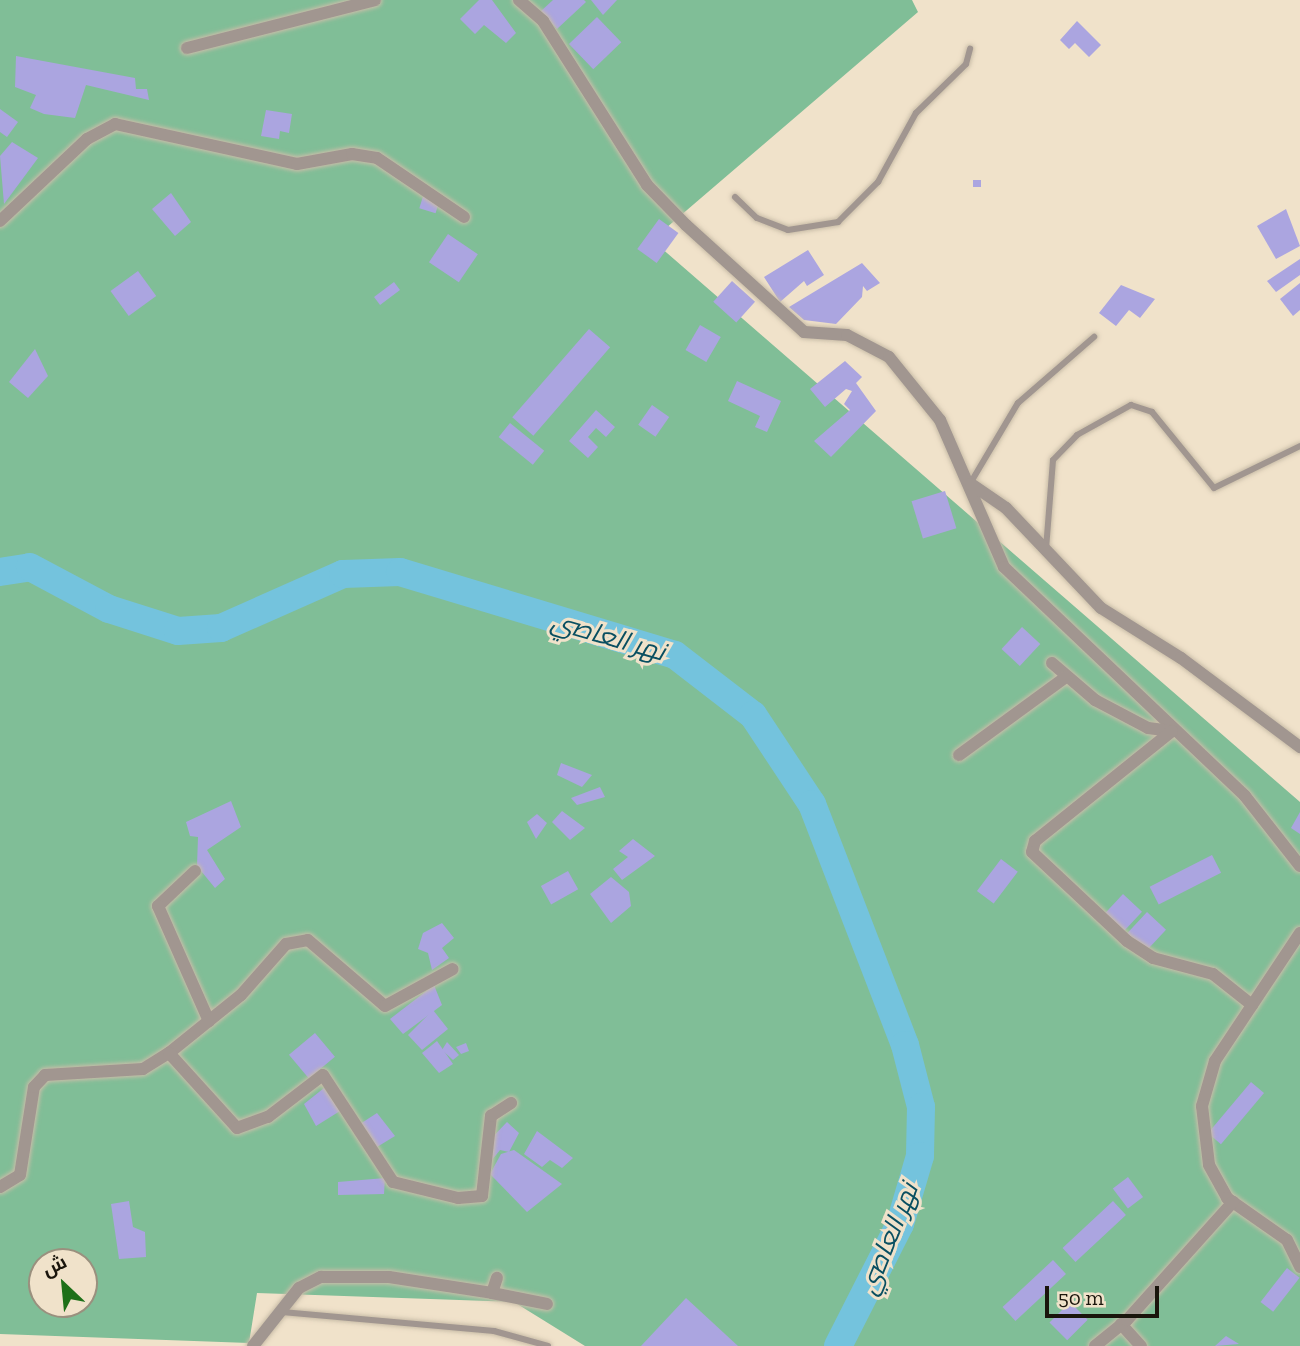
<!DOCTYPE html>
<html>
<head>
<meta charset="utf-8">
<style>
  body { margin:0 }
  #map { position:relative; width:1300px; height:1346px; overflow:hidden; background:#f0e2ca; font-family:"Zilla Slab",Cairo,serif }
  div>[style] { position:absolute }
  .forest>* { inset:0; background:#80be97 }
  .river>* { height:28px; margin:-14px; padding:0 14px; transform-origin:14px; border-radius:14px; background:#74c3dd }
  .building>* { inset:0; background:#aba5e0; transform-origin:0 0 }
  .roads { filter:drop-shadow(0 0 2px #c9bda8) drop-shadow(0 0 2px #c9bda8) }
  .service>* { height:6px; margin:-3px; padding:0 3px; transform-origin:3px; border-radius:3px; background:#a19690 }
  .minor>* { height:12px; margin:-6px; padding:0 6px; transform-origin:6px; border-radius:6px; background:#a19690 }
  span { translate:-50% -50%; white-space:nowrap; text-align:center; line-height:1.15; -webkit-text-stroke:6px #f0e2ca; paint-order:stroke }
  .water-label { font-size:26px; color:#094f61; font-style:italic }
  .north { position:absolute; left:28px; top:1248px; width:70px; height:70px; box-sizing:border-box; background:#f0e2ca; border:2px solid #9a907e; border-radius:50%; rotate:334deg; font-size:19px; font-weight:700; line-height:28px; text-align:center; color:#1a150c }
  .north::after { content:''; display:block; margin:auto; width:24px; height:32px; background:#1e7018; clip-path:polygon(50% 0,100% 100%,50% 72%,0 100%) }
  .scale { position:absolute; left:1045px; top:1286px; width:114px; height:32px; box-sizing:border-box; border:4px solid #1a150c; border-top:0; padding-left:9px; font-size:21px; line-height:24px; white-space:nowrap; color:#1a150c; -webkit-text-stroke:5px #f0e2ca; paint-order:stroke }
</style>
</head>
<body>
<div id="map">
  <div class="forest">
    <i style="clip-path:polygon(evenodd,0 0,912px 0,918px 12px,652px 240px,1300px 802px,1300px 1346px,585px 1346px,514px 1302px,257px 1293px,249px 1343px,0 1334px,0 0,42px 1262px,84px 1262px,84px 1304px,42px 1304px,42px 1262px)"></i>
  </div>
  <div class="river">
    <i style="left:0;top:572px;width:30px;rotate:-9deg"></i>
    <i style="left:30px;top:567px;width:89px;rotate:28deg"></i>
    <i style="left:109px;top:609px;width:72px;rotate:17.7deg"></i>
    <i style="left:178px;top:631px;width:43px;rotate:-4deg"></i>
    <i style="left:221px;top:628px;width:133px;rotate:-23.9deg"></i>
    <i style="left:343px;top:574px;width:57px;rotate:-2deg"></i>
    <i style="left:400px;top:572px;width:287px;rotate:16.8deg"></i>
    <i style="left:675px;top:655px;width:98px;rotate:37.6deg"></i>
    <i style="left:753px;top:715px;width:107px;rotate:56.5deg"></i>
    <i style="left:812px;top:804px;width:258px;rotate:68.9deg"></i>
    <i style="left:905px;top:1045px;width:64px;rotate:75.5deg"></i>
    <i style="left:921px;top:1107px;width:49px;rotate:91.2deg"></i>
    <i style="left:920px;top:1156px;width:71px;rotate:106.4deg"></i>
    <i style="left:900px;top:1224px;width:137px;rotate:116.9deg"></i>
  </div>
  <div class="building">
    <i style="clip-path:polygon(479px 0,492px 0,516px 33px,506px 43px,484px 25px,475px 34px,460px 19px)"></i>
    <i style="clip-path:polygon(553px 0,584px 0,586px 2px,557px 29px,541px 11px)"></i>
    <i style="clip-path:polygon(591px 0,617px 0,603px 15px)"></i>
    <i style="left:597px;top:17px;width:35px;height:39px;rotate:46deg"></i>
    <i style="clip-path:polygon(1077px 21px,1101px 45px,1089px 57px,1075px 43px,1069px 49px,1060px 40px)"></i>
    <i style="clip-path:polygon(16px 56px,135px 78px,136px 89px,147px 89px,149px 100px,86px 85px,75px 118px,44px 114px,30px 108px,36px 95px,15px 87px)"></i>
    <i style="clip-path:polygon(0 109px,18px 122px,7px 137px,0 132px)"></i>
    <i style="clip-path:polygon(266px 110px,292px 114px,289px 133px,280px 131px,279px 139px,261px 136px)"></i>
    <i style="clip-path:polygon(12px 142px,38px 158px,4px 204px,0 156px)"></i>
    <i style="left:973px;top:180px;width:8px;height:7px"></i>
    <i style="clip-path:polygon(171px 193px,191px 222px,175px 236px,152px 209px)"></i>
    <i style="left:424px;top:193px;width:17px;height:16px;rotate:17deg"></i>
    <i style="clip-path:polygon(1286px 209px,1300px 246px,1276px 259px,1257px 226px)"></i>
    <i style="left:659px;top:219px;width:24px;height:37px;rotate:36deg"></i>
    <i style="left:448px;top:234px;width:36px;height:34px;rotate:34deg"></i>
    <i style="clip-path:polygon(808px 250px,824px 275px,807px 286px,804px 281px,780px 302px,764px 277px)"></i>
    <i style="clip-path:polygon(1300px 259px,1300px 275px,1276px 292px,1267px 281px)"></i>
    <i style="clip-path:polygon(862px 263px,880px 283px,867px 291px,863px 286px,862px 297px,836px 324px,804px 320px,789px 307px)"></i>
    <i style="left:138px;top:271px;width:31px;height:34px;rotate:54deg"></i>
    <i style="left:732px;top:281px;width:31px;height:28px;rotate:42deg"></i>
    <i style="left:394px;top:282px;width:10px;height:25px;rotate:53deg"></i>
    <i style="clip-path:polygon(1300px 283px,1300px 310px,1293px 316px,1280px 299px)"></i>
    <i style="clip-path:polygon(1121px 285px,1155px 299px,1140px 318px,1129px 310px,1116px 326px,1099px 313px)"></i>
    <i style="left:700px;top:325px;width:24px;height:29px;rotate:30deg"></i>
    <i style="left:589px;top:329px;width:28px;height:117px;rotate:41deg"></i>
    <i style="clip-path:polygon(35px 349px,48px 376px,28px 398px,9px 382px)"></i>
    <i style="clip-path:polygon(845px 361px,862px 377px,856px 383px,876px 411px,831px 457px,814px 441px,850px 410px,844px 404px,852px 391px,846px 389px,825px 407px,810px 389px)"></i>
    <i style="clip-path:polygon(737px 381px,781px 401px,767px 432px,755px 427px,760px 416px,728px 401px)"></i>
    <i style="left:652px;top:405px;width:21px;height:24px;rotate:35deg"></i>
    <i style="clip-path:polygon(596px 410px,615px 427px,606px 437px,596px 428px,588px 437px,598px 447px,588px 458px,569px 441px)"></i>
    <i style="left:510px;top:423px;width:44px;height:18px;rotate:39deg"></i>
    <i style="left:945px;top:491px;width:39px;height:35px;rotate:73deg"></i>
    <i style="left:1022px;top:627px;width:25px;height:30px;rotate:43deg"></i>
    <i style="clip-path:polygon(561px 763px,592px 775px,582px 787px,557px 775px)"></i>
    <i style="clip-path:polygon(600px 787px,605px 797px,577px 805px,571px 798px)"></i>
    <i style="clip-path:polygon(231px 801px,241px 827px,207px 850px,225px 879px,215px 888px,197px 866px,198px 837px,190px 836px,186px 822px)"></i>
    <i style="clip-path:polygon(562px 811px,585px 828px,570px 840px,552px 822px)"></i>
    <i style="clip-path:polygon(1300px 812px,1300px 834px,1291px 828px)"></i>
    <i style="clip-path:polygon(537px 814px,547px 823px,536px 839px,527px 822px)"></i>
    <i style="clip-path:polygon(633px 839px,655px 856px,622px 880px,613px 869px,628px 857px,619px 851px)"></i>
    <i style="left:1212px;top:855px;width:20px;height:70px;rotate:63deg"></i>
    <i style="left:1001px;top:859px;width:21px;height:40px;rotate:37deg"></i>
    <i style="left:568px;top:871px;width:21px;height:31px;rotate:61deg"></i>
    <i style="clip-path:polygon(611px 877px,629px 892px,631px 906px,611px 923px,590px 894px)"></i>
    <i style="left:1123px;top:894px;width:26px;height:29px;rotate:43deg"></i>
    <i style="left:1147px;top:912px;width:26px;height:29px;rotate:43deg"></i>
    <i style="clip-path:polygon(442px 923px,454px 938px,442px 948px,449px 958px,432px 970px,428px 953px,418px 949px,423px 933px)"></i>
    <i style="clip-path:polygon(434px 985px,442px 1005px,403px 1034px,390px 1019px)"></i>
    <i style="clip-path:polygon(433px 1010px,448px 1029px,422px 1050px,408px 1035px)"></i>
    <i style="left:315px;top:1033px;width:31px;height:34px;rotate:50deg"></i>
    <i style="clip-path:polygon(437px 1041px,453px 1064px,439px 1073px,422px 1053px)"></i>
    <i style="clip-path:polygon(447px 1042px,459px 1055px,453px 1060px,442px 1050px)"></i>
    <i style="clip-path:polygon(466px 1043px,469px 1051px,461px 1054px,456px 1047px)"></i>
    <i style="left:1251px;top:1082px;width:17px;height:67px;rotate:40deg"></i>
    <i style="clip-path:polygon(324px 1088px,340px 1111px,316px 1126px,304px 1104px)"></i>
    <i style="clip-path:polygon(377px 1113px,395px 1136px,377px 1147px,360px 1124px)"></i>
    <i style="clip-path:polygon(507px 1122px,519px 1133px,509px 1152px,500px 1150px,492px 1160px,481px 1149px)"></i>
    <i style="clip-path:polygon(537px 1131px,573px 1158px,562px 1168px,550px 1160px,542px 1167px,524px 1154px)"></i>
    <i style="clip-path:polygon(514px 1150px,562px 1184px,527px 1212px,490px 1174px,501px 1154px)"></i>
    <i style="left:1128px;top:1177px;width:25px;height:19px;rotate:53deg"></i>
    <i style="clip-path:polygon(385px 1178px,384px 1194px,338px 1195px,338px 1182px)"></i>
    <i style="clip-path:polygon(129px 1201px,133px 1227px,145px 1232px,146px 1257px,119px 1259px,111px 1204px)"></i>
    <i style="left:1113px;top:1201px;width:19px;height:69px;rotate:47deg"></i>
    <i style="left:1053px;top:1260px;width:19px;height:69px;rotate:47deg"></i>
    <i style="left:1287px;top:1268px;width:16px;height:43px;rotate:38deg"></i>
    <i style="clip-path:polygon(686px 1298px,738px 1346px,641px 1346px)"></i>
    <i style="left:1070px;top:1302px;width:25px;height:29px;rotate:45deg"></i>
    <i style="clip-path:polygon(1226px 1336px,1239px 1344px,1215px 1346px)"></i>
  </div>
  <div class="roads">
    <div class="service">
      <i style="left:735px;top:197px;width:30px;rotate:44deg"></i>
      <i style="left:757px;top:218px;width:33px;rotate:21deg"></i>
      <i style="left:788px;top:230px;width:51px;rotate:-9.1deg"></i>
      <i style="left:838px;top:222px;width:57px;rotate:-45deg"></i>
      <i style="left:878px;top:182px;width:79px;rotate:-61.2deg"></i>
      <i style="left:916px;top:113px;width:70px;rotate:-44.4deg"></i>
      <i style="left:966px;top:64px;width:16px;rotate:-75deg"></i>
      <i style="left:971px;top:482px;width:92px;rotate:-59.3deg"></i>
      <i style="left:1018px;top:403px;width:101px;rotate:-41deg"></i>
      <i style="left:1046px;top:549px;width:89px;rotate:-85.5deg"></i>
      <i style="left:1053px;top:460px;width:35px;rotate:-46deg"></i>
      <i style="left:1077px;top:435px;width:62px;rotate:-29.1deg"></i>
      <i style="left:1131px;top:405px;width:22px;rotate:18deg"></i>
      <i style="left:1152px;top:412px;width:98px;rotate:50.8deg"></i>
      <i style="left:1214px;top:488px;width:96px;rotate:-26deg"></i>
      <i style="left:282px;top:1312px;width:213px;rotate:5.1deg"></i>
      <i style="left:494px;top:1331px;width:56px;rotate:15.5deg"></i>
    </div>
    <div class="minor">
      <i style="left:519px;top:0;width:32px;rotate:41deg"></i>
      <i style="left:543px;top:21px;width:194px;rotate:57.6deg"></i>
      <i style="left:647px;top:185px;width:56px;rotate:45.7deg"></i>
      <i style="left:686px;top:225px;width:159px;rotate:42.2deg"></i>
      <i style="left:804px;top:332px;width:43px;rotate:4deg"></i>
      <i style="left:847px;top:335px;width:47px;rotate:27.6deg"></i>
      <i style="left:889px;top:357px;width:81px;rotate:51deg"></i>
      <i style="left:940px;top:420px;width:160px;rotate:66.5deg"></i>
      <i style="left:1004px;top:567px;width:332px;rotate:43.5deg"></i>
      <i style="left:1245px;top:796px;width:89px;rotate:51.8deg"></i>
      <i style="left:187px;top:48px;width:194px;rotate:-14.3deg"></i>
      <i style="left:0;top:221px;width:120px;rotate:-43.3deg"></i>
      <i style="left:87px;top:139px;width:32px;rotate:-28deg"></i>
      <i style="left:115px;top:124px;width:186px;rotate:12.4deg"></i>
      <i style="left:297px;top:164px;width:56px;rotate:-10.3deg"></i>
      <i style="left:352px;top:154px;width:25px;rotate:9deg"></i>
      <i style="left:377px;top:158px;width:105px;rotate:34.1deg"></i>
      <i style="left:971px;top:484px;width:42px;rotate:34.4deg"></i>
      <i style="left:1006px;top:508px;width:138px;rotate:46.5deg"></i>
      <i style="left:1101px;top:608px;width:94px;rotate:32deg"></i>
      <i style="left:1181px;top:658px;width:149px;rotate:36.8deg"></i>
      <i style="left:1052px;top:663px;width:57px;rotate:40.7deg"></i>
      <i style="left:1095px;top:700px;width:60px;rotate:27.8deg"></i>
      <i style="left:1148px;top:728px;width:24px;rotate:7deg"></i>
      <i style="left:1172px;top:731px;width:176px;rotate:141.2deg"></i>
      <i style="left:1035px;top:841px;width:11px;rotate:105deg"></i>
      <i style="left:1032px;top:852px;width:130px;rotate:43.1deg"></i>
      <i style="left:1127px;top:941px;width:31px;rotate:33deg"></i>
      <i style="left:1153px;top:958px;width:62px;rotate:14.9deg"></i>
      <i style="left:1213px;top:974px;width:50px;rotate:38.5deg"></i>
      <i style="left:959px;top:755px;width:132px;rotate:-36.1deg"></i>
      <i style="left:195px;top:871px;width:51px;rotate:136.6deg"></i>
      <i style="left:158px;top:906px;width:126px;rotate:66.1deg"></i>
      <i style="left:1300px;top:933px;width:154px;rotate:123.6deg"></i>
      <i style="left:1215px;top:1061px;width:47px;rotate:106.1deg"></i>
      <i style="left:1202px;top:1106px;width:59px;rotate:83.2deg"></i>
      <i style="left:1209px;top:1165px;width:38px;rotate:61deg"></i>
      <i style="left:1227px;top:1198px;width:73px;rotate:35deg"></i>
      <i style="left:1287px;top:1240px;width:30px;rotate:64deg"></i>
      <i style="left:169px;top:1053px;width:92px;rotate:-38.9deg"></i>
      <i style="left:241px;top:995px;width:68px;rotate:-48.6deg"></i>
      <i style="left:286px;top:944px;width:22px;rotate:-10deg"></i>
      <i style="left:308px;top:940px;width:101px;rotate:40.6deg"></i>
      <i style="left:385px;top:1006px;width:77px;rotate:-28.6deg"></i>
      <i style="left:0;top:1187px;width:23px;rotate:-31deg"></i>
      <i style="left:20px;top:1175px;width:89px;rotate:-81deg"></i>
      <i style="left:34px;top:1087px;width:16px;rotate:-47deg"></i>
      <i style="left:45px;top:1075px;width:98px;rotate:-3.5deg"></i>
      <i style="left:143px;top:1069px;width:31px;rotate:-32deg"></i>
      <i style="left:169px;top:1053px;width:101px;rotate:47.8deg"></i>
      <i style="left:237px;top:1128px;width:33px;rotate:-20deg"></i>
      <i style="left:268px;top:1117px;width:69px;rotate:-37.4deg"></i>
      <i style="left:323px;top:1075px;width:128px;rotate:56.8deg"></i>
      <i style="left:393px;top:1182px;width:67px;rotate:13.8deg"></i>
      <i style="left:458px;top:1198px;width:24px;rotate:-5deg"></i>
      <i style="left:482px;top:1196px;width:81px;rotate:-83.6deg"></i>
      <i style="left:491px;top:1116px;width:24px;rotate:-33deg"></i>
      <i style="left:492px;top:1293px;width:56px;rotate:11.3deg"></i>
      <i style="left:1121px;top:1324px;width:30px;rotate:48deg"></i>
      <i style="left:253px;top:1346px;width:74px;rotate:-51.6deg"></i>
      <i style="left:299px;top:1288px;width:25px;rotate:-27deg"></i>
      <i style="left:321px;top:1277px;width:68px"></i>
      <i style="left:389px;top:1277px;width:104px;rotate:8.8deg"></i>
      <i style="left:492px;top:1293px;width:16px;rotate:-72deg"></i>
      <i style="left:1095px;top:1346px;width:41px;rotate:-39.1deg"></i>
      <i style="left:1127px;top:1320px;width:159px;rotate:-48.1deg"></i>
    </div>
  </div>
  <div class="water-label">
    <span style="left:608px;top:637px;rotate:16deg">نهر العاصي</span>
    <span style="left:889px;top:1239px;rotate:-68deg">نهر العاصي</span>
  </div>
  <div class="north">ش</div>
  <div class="scale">50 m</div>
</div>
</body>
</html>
